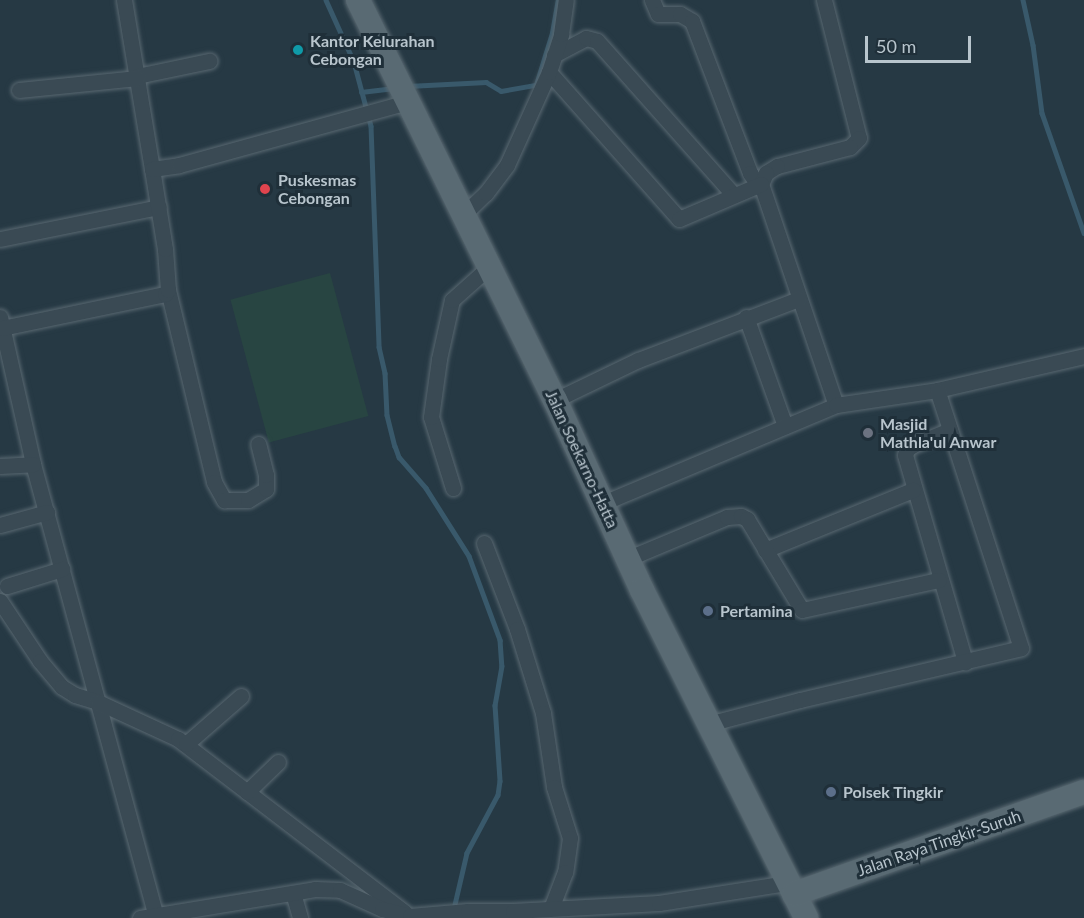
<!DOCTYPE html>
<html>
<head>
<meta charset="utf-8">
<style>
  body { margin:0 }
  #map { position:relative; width:1084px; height:918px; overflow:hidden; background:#263944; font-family:Lato,sans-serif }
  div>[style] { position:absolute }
  .green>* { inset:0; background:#284542; transform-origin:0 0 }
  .stream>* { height:4.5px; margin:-2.25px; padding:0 2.25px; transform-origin:2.25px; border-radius:2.25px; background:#39596b }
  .roads { filter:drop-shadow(0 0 2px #596871) drop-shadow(0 0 2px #596871) }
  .street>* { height:15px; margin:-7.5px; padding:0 7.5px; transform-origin:7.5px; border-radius:7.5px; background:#3a4a54 }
  .primary>* { height:24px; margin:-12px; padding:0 12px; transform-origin:12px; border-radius:12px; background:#596a73 }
  .dots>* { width:16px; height:16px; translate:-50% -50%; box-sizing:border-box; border:3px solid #1f2f39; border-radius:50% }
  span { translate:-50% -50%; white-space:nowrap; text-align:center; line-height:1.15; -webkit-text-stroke:6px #1f2f39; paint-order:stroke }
  .poi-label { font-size:16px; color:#b8c5cd; font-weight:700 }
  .left { translate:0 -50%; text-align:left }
  .street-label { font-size:16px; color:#b8c5cd }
  .scale { position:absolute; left:865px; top:36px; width:106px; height:27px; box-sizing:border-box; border:3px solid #b8c5cd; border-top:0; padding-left:8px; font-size:18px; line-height:21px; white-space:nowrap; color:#b8c5cd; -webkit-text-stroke:4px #1f2f39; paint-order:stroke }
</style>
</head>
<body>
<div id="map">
  <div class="green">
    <i style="left:330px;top:273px;width:148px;height:103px;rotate:75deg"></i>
  </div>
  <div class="stream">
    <i style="left:326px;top:0;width:68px;rotate:65.7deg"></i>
    <i style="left:354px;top:62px;width:66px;rotate:75.1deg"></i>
    <i style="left:371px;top:126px;width:221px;rotate:87.9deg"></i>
    <i style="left:379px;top:347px;width:27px;rotate:77deg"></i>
    <i style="left:385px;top:373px;width:42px;rotate:87.3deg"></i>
    <i style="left:387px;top:415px;width:32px;rotate:76deg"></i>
    <i style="left:395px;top:446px;width:12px;rotate:70deg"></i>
    <i style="left:399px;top:457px;width:41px;rotate:48.9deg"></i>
    <i style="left:426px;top:488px;width:80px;rotate:57.7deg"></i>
    <i style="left:469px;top:556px;width:90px;rotate:69.7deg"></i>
    <i style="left:500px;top:640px;width:26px;rotate:86deg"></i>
    <i style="left:502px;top:666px;width:40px;rotate:100deg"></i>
    <i style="left:495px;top:705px;width:76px;rotate:86.2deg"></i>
    <i style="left:500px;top:781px;width:14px;rotate:98deg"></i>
    <i style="left:498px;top:795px;width:66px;rotate:118.1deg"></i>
    <i style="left:467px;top:853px;width:57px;rotate:103.1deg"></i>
    <i style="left:1023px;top:0;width:46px;rotate:77.5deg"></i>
    <i style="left:1033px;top:45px;width:69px;rotate:82.5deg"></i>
    <i style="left:1042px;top:113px;width:127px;rotate:70.7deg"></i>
    <i style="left:408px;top:86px;width:78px;rotate:-2.9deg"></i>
    <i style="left:486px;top:82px;width:17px;rotate:31deg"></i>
    <i style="left:501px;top:91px;width:36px;rotate:-10deg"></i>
    <i style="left:536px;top:85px;width:54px;rotate:-72.9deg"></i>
    <i style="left:552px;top:33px;width:34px;rotate:-80deg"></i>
    <i style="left:361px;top:92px;width:33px;rotate:-7deg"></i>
  </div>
  <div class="roads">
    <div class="street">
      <i style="left:124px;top:0;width:171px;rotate:80.6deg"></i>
      <i style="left:652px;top:0;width:15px;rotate:67deg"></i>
      <i style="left:658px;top:14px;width:22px"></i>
      <i style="left:680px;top:14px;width:14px;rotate:30deg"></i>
      <i style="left:692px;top:21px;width:163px;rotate:69.1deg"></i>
      <i style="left:750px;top:173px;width:14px;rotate:56deg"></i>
      <i style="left:824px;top:0;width:142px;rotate:75.8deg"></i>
      <i style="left:859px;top:138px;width:13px;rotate:135deg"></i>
      <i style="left:850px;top:147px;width:75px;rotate:165.4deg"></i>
      <i style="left:777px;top:166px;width:13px;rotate:148deg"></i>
      <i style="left:766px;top:173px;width:12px;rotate:114deg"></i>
      <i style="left:761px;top:184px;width:233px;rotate:71.3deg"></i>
      <i style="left:554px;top:55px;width:36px;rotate:-28deg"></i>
      <i style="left:586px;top:38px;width:11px;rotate:15deg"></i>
      <i style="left:597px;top:41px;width:205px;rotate:48.4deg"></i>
      <i style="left:549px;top:72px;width:196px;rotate:48.5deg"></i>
      <i style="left:679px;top:219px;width:89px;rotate:-23.1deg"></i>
      <i style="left:137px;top:76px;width:74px;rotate:-11.8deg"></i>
      <i style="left:19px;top:90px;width:119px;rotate:-5.8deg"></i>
      <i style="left:465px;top:213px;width:29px;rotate:-44deg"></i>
      <i style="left:486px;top:193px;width:35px;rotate:-53deg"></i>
      <i style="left:507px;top:165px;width:102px;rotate:-65.7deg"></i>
      <i style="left:549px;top:72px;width:40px;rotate:-72deg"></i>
      <i style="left:561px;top:34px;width:34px;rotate:-82deg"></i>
      <i style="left:0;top:239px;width:162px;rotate:-11.4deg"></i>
      <i style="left:168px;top:290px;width:197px;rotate:76.5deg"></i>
      <i style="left:214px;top:482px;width:21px;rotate:61deg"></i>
      <i style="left:224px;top:500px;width:24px"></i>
      <i style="left:248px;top:500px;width:21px;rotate:-31deg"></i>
      <i style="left:266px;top:489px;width:14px;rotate:-90deg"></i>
      <i style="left:266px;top:475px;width:32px;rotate:-104deg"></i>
      <i style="left:0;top:317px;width:151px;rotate:77.3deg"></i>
      <i style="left:33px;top:464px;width:470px;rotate:74.8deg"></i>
      <i style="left:746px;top:317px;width:116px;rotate:70.3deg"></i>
      <i style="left:2px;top:328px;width:167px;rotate:-11.8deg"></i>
      <i style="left:165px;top:294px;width:5px;rotate:-53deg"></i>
      <i style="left:168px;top:290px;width:41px;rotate:-94.2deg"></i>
      <i style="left:165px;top:249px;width:81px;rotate:-99.2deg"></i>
      <i style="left:152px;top:169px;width:27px;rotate:-8deg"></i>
      <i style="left:179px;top:165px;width:237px;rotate:-15.4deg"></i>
      <i style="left:555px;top:400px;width:92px;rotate:-25.7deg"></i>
      <i style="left:638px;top:360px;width:172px;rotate:-20.8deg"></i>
      <i style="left:950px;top:430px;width:40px;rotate:158deg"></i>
      <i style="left:913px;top:445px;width:7px;rotate:146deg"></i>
      <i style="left:907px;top:449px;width:6px;rotate:108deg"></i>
      <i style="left:905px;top:455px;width:216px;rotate:73.8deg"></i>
      <i style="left:0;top:466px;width:33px;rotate:-3deg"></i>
      <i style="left:453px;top:488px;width:74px;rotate:-107.2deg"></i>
      <i style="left:431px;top:417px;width:59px;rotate:-82.1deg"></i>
      <i style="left:439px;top:359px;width:60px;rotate:-77.6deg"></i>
      <i style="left:452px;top:300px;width:51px;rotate:-41.8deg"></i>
      <i style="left:603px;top:503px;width:253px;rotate:-22.8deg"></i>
      <i style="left:836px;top:405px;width:102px;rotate:-8.4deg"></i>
      <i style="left:937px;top:390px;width:151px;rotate:-13deg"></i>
      <i style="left:0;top:525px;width:49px;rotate:-15.5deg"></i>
      <i style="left:484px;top:543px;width:92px;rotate:69deg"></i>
      <i style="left:517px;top:629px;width:88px;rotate:72.8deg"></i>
      <i style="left:543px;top:713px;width:75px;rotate:81.5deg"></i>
      <i style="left:554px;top:787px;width:53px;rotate:72.6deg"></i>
      <i style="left:570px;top:838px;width:34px;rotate:98deg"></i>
      <i style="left:565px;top:872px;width:39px;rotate:111deg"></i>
      <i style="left:765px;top:550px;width:160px;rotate:-22.1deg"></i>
      <i style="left:629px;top:558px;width:106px;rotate:-22.7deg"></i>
      <i style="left:727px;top:517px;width:14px;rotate:-4deg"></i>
      <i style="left:741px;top:516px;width:7px;rotate:27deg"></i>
      <i style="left:747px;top:519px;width:106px;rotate:58.9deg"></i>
      <i style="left:802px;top:610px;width:140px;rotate:-12.4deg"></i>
      <i style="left:7px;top:586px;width:58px;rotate:-17.2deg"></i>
      <i style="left:0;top:601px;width:72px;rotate:56.3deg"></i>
      <i style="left:40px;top:661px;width:34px;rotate:50deg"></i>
      <i style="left:62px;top:687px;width:15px;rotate:32deg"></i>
      <i style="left:75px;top:695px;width:24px;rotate:17deg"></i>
      <i style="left:98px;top:702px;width:88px;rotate:24.8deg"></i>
      <i style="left:178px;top:739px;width:285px;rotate:37.4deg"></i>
      <i style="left:708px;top:724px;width:95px;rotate:-14.6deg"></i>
      <i style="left:800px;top:700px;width:227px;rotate:-13.2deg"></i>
      <i style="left:1021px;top:648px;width:271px;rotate:-108deg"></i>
      <i style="left:186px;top:744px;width:73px;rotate:-41.1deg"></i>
      <i style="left:247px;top:792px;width:43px;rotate:-44.1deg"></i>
      <i style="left:293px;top:893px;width:26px;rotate:74deg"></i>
      <i style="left:140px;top:918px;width:177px;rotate:-9.4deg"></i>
      <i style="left:315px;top:889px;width:25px;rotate:2deg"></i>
      <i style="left:340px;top:890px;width:46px;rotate:24.3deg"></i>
      <i style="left:382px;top:909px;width:29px;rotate:14deg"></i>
      <i style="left:410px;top:916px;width:58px;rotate:-4.9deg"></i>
      <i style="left:468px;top:911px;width:45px"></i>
      <i style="left:513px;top:911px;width:146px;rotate:-3.1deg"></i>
      <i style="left:659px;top:903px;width:130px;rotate:-8.9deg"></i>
    </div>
    <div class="primary">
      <i style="left:358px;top:0;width:446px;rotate:63.8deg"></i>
      <i style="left:555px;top:400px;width:209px;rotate:65.4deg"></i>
      <i style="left:642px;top:590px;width:367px;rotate:63.4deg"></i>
      <i style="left:794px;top:894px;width:307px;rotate:-19.4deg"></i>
    </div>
  </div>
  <div class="dots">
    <i style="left:298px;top:50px;background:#0f9aa8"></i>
    <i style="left:265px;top:189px;background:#e0444e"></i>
    <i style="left:868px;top:433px;background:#6b7280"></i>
    <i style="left:708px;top:611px;background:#5c6f8a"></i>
    <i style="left:831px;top:792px;background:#5c6f8a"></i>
  </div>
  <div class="poi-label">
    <span class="left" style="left:310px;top:50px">Kantor Kelurahan<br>Cebongan</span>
    <span class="left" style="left:278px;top:189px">Puskesmas<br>Cebongan</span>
    <span class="left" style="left:880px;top:433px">Masjid<br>Mathla'ul Anwar</span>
    <span class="left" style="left:720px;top:611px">Pertamina</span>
    <span class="left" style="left:843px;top:792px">Polsek Tingkir</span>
  </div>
  <div class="street-label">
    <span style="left:582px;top:459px;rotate:65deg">Jalan Soekarno-Hatta</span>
    <span style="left:939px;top:843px;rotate:-19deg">Jalan Raya Tingkir-Suruh</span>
  </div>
  <div class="scale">50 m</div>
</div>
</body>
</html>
